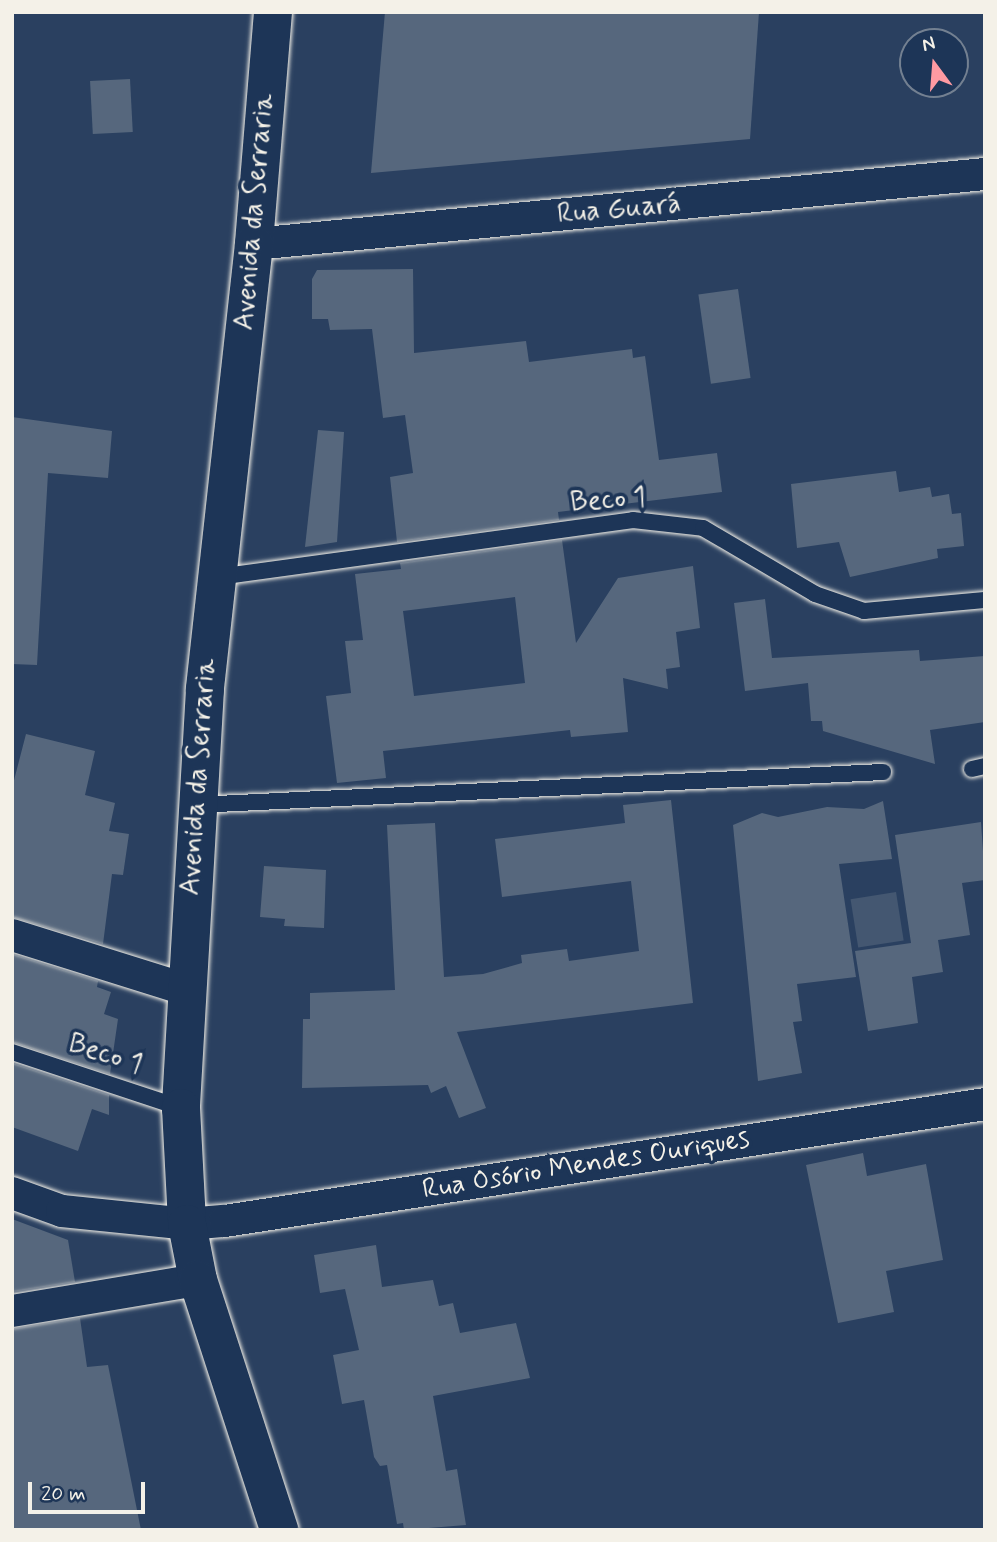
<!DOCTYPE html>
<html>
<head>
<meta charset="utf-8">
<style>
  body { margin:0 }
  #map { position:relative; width:997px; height:1542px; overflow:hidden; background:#2a4060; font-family:Mynerve,sans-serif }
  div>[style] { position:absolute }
  .green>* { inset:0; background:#445771; transform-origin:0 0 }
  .building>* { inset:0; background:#56677d; transform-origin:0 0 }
  .roads { filter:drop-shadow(0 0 2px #f4f1e8) drop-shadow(0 0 2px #f4f1e8) }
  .service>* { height:16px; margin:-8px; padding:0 8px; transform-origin:8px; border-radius:8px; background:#1d3557 }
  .minor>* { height:32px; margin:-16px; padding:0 16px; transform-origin:16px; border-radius:16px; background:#1d3557 }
  .secondary>* { height:38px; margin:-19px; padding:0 19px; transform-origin:19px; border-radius:19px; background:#1d3557 }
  span { translate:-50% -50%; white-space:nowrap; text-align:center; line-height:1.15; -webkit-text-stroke:7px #1d3557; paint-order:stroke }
  .street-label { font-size:28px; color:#f4f1e8 }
  .frame { position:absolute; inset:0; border:14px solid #f4f1e8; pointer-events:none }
  .north { position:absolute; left:899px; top:28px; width:70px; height:70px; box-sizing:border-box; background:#1d3557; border:2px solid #738091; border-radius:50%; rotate:344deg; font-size:19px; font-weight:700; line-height:28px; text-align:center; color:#f4f1e8 }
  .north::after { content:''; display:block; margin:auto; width:24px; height:32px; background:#ff9aa2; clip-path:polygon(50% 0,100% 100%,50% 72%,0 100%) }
  .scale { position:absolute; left:28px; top:1482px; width:117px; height:32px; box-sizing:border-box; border:4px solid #f4f1e8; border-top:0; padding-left:9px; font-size:21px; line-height:24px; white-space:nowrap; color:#f4f1e8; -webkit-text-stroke:5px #1d3557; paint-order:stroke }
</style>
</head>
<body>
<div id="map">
  <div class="green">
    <i style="left:896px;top:892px;width:49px;height:46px;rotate:81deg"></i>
  </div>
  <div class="building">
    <i style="clip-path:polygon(385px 12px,759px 12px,750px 139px,371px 173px)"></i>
    <i style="left:130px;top:79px;width:53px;height:40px;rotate:87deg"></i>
    <i style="clip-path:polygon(413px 269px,414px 353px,526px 341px,529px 362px,632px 349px,633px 358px,645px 356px,659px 460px,717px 453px,722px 492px,558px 512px,559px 520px,397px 542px,390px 477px,413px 473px,405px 415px,383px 418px,372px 329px,330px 330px,328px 319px,312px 319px,312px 279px,317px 270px)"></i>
    <i style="left:738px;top:289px;width:90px;height:40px;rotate:82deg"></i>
    <i style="clip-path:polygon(12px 417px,112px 431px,108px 478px,48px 473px,37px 665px,12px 664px)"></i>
    <i style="clip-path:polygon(318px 430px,344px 432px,337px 542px,305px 547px)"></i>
    <i style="clip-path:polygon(896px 471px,899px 492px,930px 487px,932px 497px,949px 494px,952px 514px,961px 513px,964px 546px,937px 549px,938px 558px,850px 577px,839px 542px,797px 548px,791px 484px)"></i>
    <i style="clip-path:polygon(evenodd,562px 540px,576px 643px,618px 578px,693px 566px,700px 628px,676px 632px,680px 667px,666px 669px,668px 689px,623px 678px,628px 732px,571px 737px,570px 730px,383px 751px,386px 778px,337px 783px,326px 696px,351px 693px,345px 641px,363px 640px,355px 574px,401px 569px,400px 563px,562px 540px,515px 597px,525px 683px,414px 696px,403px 611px,515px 597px)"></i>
    <i style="clip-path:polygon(765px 599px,772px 658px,919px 650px,920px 661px,985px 656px,985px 722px,930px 730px,935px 764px,823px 731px,822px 721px,811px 721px,808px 683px,745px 691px,734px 603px)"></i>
    <i style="clip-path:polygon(26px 734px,95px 751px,85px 795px,115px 803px,109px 831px,129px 834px,123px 875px,112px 874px,103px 944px,12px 917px,12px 788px)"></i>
    <i style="clip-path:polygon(671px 800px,693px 1003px,457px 1032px,486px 1108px,459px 1118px,446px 1086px,431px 1093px,428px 1085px,302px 1088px,303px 1019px,310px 1019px,310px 993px,395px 990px,387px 825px,435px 823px,444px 977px,483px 974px,522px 963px,521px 955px,567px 949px,569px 961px,639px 951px,631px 881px,502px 897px,495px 839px,625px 823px,623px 805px)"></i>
    <i style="clip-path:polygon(883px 801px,892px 859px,839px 864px,856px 977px,797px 984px,802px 1021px,793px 1022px,802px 1073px,758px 1081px,733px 825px,762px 813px,778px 817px,827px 807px,864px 809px)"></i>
    <i style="clip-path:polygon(981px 822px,985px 880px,962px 883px,970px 935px,938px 940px,943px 972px,912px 977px,918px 1023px,868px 1031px,855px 951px,911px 943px,895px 835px)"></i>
    <i style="clip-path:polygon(264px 866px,326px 870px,324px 928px,284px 926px,285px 919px,260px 917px)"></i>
    <i style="clip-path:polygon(12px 954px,98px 981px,97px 987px,111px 992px,104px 1014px,118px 1019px,110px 1074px,12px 1042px)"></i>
    <i style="clip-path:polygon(12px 1063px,109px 1095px,109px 1115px,92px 1109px,78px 1151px,12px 1127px)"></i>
    <i style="clip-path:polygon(863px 1153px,867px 1176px,926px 1164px,943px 1260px,886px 1271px,894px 1312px,838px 1323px,806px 1165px)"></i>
    <i style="clip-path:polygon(12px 1219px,68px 1240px,75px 1282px,12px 1292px)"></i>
    <i style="clip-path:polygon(376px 1245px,382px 1287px,433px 1280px,439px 1306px,453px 1303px,460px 1333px,516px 1323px,530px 1378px,433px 1396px,446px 1471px,457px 1469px,466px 1525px,404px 1530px,403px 1523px,397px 1524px,387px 1465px,380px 1466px,374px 1457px,364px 1400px,342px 1404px,333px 1355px,359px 1350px,345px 1289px,320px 1293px,314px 1255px)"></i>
    <i style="clip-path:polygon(80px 1318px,87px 1367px,108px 1365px,141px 1530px,12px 1530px,12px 1329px)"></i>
  </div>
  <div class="roads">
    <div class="service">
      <i style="left:218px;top:577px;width:419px;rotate:-7.8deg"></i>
      <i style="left:633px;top:520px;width:70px;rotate:6.5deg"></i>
      <i style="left:703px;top:528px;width:130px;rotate:30.5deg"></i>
      <i style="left:815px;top:594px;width:52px;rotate:19.1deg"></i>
      <i style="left:864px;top:611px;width:121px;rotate:-5.2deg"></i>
      <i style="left:972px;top:769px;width:13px;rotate:-13deg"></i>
      <i style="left:196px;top:805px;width:688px;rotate:-2.75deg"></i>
      <i style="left:12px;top:1052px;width:178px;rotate:18.3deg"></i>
    </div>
    <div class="minor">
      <i style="left:254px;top:244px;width:734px;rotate:-5.47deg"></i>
      <i style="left:12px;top:935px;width:180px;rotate:17.4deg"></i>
      <i style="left:12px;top:1193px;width:53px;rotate:19.8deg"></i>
      <i style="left:62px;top:1211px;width:126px;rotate:5.9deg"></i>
      <i style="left:187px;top:1224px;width:38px;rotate:-5deg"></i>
      <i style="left:225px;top:1221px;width:769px;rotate:-8.75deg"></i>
      <i style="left:12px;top:1311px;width:189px;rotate:-9.5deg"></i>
    </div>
    <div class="secondary">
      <i style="left:273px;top:12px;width:233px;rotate:94.7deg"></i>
      <i style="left:254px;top:244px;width:448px;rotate:96.3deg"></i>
      <i style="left:205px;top:689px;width:420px;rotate:93.3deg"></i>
      <i style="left:181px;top:1108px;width:116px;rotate:87deg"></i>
      <i style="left:187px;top:1224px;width:57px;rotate:78.9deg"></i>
      <i style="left:198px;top:1280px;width:263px;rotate:72deg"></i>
    </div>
  </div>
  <div class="street-label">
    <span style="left:619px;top:210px;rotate:-5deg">Rua Guará</span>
    <span style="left:255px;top:212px;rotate:-85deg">Avenida da Serraria</span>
    <span style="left:608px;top:501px;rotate:-4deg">Beco 1</span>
    <span style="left:199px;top:777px;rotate:-86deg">Avenida da Serraria</span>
    <span style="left:105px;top:1055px;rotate:18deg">Beco 1</span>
    <span style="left:586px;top:1165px;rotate:-9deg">Rua Osório Mendes Ouriques</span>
  </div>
  <div class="frame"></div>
  <div class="north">N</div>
  <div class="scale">20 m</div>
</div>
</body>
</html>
